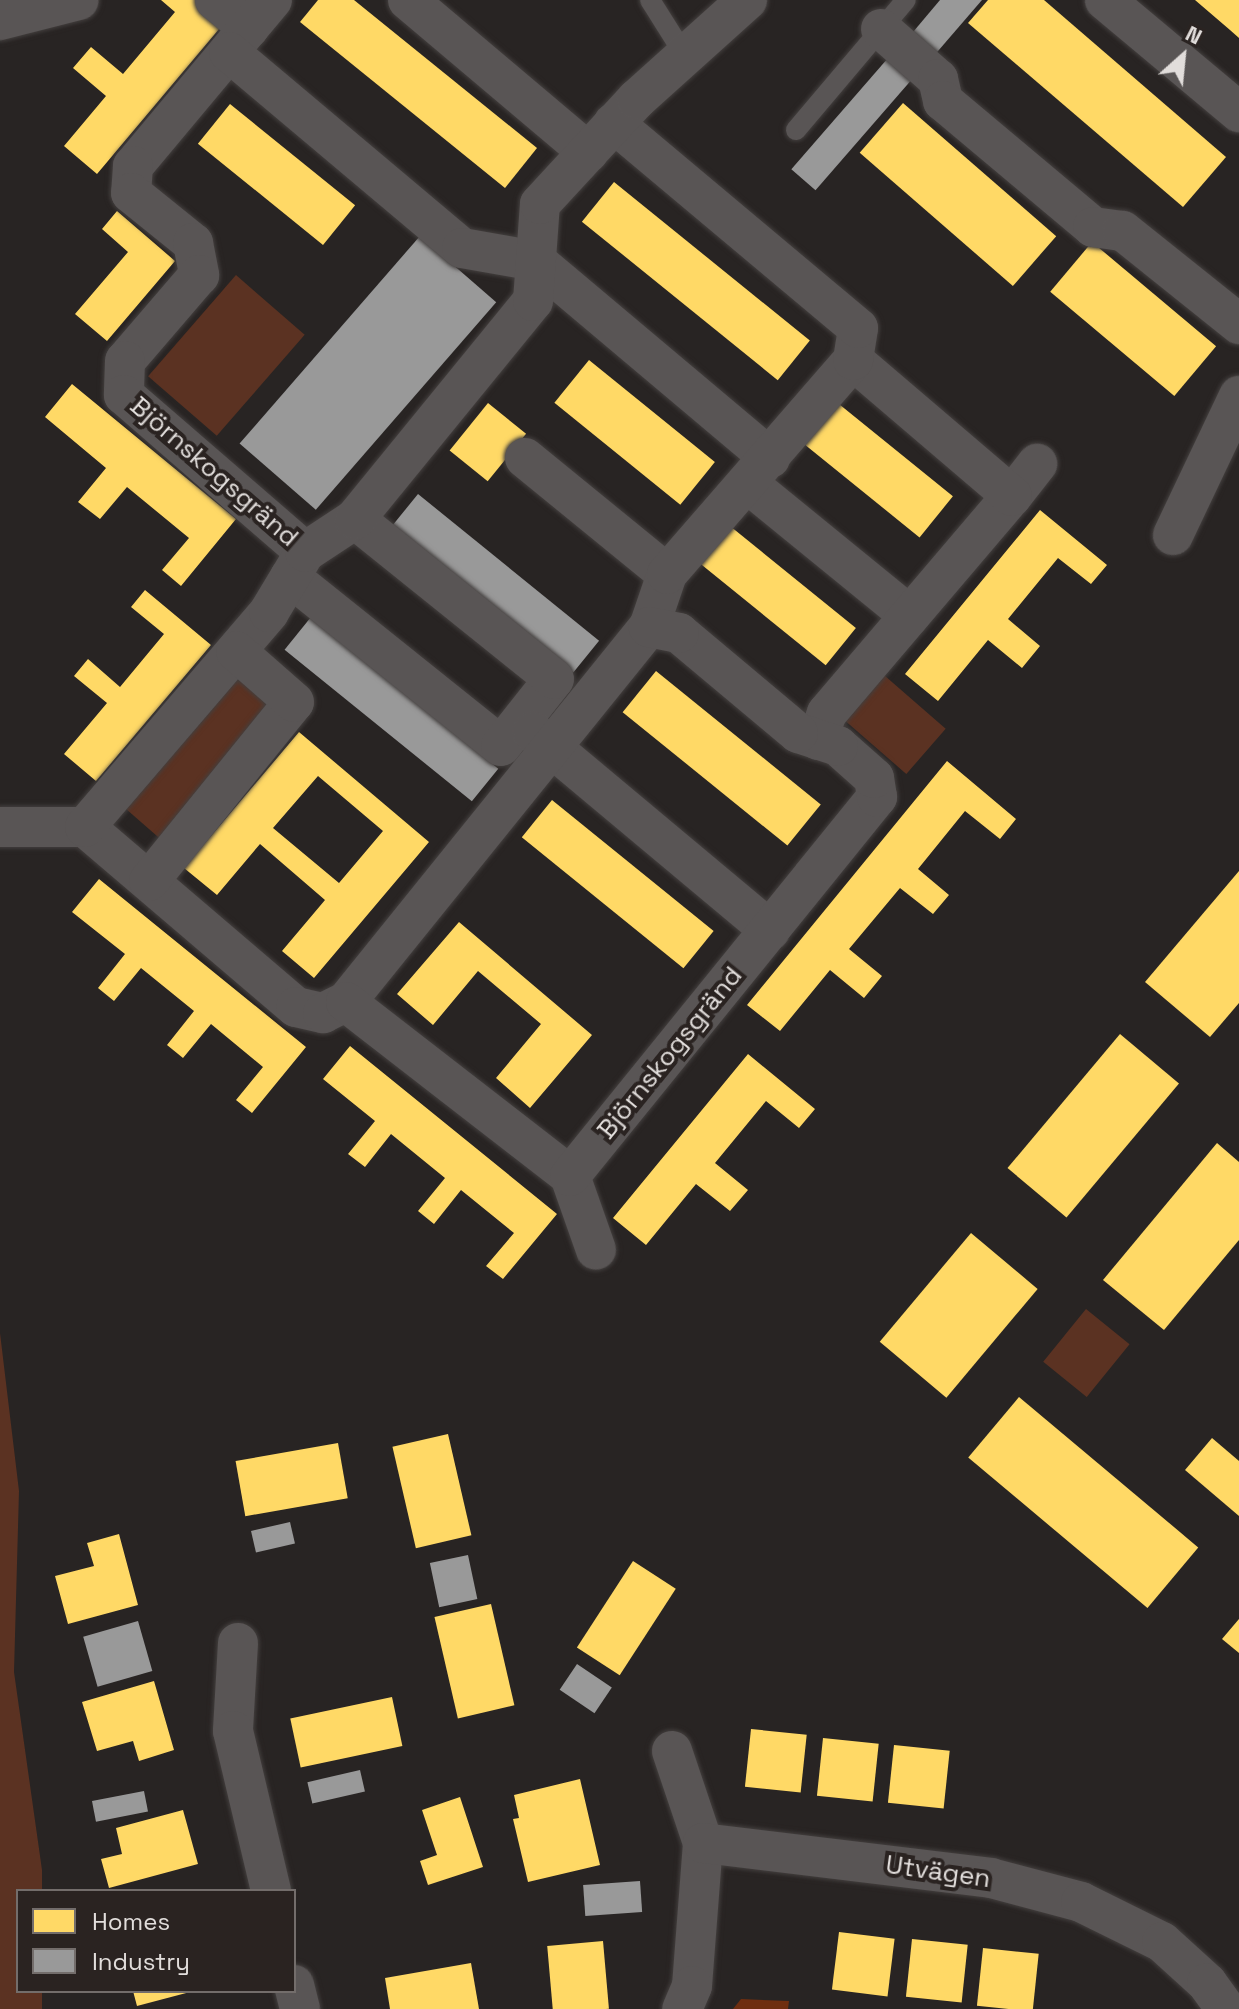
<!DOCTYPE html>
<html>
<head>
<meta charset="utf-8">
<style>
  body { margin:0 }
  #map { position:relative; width:1239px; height:2009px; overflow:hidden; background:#282423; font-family:"Space Grotesk",sans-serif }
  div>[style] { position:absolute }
  .green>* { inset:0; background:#5b3222; transform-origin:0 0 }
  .forest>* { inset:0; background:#6f2e10 }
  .homes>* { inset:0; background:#ffd966; transform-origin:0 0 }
  .industry>* { inset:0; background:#999; transform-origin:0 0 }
  .roads { filter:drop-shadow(0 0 2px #433f3e) drop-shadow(0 0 2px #433f3e) }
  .lane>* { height:20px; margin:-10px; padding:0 10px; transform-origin:10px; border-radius:10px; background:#595555 }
  .street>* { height:40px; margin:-20px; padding:0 20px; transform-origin:20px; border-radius:20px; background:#595555 }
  span { translate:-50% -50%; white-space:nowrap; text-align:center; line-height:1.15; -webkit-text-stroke:8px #2a2321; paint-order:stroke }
  .street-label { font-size:26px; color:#e1dddb }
  .legend { position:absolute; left:16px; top:1889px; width:280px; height:104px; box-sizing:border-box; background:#2a2321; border:2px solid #736d6b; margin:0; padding:10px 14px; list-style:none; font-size:24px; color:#e1dddb }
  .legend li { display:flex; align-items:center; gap:16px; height:40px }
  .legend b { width:40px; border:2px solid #736d6b }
  .north { position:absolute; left:1143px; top:16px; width:80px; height:80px; -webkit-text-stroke:6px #2a2321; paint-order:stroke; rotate:27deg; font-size:22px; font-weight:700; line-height:32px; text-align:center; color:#e1dddb }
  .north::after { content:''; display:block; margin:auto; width:28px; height:36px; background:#e1dddb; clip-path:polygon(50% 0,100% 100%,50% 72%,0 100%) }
</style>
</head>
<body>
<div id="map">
  <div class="green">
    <i style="left:236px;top:275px;width:91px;height:134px;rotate:41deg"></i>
    <i style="left:877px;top:669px;width:91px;height:60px;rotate:41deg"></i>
    <i style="left:234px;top:671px;width:55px;height:175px;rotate:41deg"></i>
    <i style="left:1086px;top:1309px;width:56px;height:68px;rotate:39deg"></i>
    <i style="clip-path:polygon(0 1333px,19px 1491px,14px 1672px,42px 1870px,42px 1891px,18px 1891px,18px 1991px,42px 1991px,42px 2009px,0 2009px)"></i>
  </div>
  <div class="forest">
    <i style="clip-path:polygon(741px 1999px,789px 2001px,788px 2009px,733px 2009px)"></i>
  </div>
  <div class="homes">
    <i style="clip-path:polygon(161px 0,199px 0,225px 22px,97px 174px,64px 146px,106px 96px,73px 68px,91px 47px,123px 74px,175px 12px)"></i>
    <i style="clip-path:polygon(318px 0,354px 0,537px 148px,505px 188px,300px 22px)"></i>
    <i style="clip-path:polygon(988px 0,1044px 0,1226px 157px,1183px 207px,968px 23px)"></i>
    <i style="clip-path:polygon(1195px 0,1239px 0,1239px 38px,1230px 30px)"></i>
    <i style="left:903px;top:103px;width:203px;height:66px;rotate:41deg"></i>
    <i style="left:230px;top:104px;width:161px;height:51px;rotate:39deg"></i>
    <i style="left:614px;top:182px;width:252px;height:51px;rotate:39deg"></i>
    <i style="clip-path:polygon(117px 211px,175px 261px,107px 341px,75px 314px,128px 252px,102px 229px)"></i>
    <i style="left:1092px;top:242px;width:162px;height:65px;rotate:40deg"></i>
    <i style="left:589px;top:360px;width:162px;height:55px;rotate:39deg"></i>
    <i style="clip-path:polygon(72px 384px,236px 519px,181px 586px,162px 570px,189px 538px,127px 487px,100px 519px,78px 502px,106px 468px,45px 417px)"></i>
    <i style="left:834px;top:400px;width:153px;height:53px;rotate:39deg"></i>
    <i style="left:488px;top:403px;width:49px;height:61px;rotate:39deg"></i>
    <i style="clip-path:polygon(1040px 510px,1107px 565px,1091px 584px,1058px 558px,1008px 619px,1040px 646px,1022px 668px,988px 640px,938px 701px,905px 674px)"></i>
    <i style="left:730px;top:526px;width:162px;height:48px;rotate:39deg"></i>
    <i style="clip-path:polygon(145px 590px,211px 645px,96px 781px,64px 754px,107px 703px,74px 676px,88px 659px,120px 687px,164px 634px,131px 607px)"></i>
    <i style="left:656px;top:671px;width:212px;height:53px;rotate:39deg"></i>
    <i style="clip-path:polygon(evenodd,299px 732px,429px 842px,314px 978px,282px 951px,325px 900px,260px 844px,217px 895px,184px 868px,299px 732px,318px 776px,383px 831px,339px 883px,273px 828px,318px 776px)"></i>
    <i style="clip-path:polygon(947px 761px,1016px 819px,1000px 839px,965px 811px,918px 869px,949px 895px,933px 914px,900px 888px,849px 949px,882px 976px,864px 998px,830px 970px,780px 1031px,747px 1005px)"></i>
    <i style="left:552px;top:800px;width:208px;height:48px;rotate:39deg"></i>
    <i style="clip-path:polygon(1239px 871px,1239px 1003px,1210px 1037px,1145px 982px)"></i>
    <i style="clip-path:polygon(99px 879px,306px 1047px,252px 1113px,236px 1100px,263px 1067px,211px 1024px,183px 1058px,167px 1045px,194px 1011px,141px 968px,114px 1001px,98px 988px,125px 954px,72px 912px)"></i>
    <i style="clip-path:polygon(459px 922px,592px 1035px,530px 1108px,496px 1078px,541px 1024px,478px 971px,433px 1025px,397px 994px)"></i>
    <i style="left:1120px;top:1034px;width:77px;height:175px;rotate:40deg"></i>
    <i style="clip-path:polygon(350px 1046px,557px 1214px,503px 1279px,486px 1266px,514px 1233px,461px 1190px,434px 1224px,418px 1211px,445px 1178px,391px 1134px,365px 1167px,348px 1154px,375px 1121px,323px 1079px)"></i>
    <i style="clip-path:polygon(748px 1054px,815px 1109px,799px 1128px,766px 1101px,715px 1163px,748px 1190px,730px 1211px,696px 1184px,646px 1245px,613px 1218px)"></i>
    <i style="clip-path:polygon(1217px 1143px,1239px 1162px,1239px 1240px,1164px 1330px,1103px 1280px)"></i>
    <i style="left:971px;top:1233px;width:87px;height:142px;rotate:40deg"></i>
    <i style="left:1019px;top:1397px;width:234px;height:79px;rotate:40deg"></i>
    <i style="left:448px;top:1434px;width:104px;height:57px;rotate:77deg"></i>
    <i style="clip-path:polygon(1212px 1438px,1239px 1461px,1239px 1516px,1185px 1470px)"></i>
    <i style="left:338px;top:1443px;width:56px;height:104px;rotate:80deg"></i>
    <i style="clip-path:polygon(119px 1534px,138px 1605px,68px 1624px,55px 1576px,94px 1566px,87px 1543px)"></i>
    <i style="left:633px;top:1561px;width:51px;height:103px;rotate:33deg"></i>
    <i style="left:491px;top:1604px;width:104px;height:58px;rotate:77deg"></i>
    <i style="clip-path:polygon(1239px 1619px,1239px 1653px,1222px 1639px)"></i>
    <i style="clip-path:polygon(154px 1681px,174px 1750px,139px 1761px,133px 1741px,97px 1751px,82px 1702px)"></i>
    <i style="left:392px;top:1697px;width:50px;height:104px;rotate:78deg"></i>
    <i style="left:751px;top:1729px;width:56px;height:58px;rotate:6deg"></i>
    <i style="left:823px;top:1738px;width:56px;height:58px;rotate:6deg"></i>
    <i style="left:894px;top:1745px;width:56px;height:58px;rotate:6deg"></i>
    <i style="clip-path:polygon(580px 1779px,600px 1865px,528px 1882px,513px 1819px,519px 1818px,514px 1795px)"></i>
    <i style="clip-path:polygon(460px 1797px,483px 1867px,428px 1885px,420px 1861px,437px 1855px,422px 1810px)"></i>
    <i style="clip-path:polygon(183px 1810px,198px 1864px,109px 1888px,101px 1859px,122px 1854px,116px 1828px)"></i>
    <i style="left:839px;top:1932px;width:56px;height:58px;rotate:7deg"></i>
    <i style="left:912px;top:1939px;width:56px;height:58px;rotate:6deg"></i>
    <i style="left:603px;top:1941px;width:68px;height:56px;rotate:85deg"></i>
    <i style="left:983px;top:1948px;width:56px;height:58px;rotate:6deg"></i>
    <i style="clip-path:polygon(471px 1963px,479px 2009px,390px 2009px,385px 1978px)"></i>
    <i style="clip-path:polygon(133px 1991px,190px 1991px,190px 1992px,137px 2006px)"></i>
  </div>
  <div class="industry">
    <i style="clip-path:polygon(940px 0,982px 0,932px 58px,908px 38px)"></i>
    <i style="left:895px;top:50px;width:32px;height:158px;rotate:41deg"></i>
    <i style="left:420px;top:236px;width:101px;height:275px;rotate:41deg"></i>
    <i style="left:418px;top:494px;width:233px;height:41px;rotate:39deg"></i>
    <i style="left:311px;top:617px;width:241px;height:42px;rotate:39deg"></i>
    <i style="left:290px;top:1522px;width:22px;height:40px;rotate:77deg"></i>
    <i style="left:468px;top:1555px;width:45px;height:39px;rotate:78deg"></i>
    <i style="left:138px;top:1621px;width:52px;height:57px;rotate:74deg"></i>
    <i style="left:577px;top:1664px;width:42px;height:31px;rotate:34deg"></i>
    <i style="left:360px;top:1770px;width:22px;height:54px;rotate:77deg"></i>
    <i style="left:144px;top:1791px;width:21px;height:53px;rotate:79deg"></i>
    <i style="left:640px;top:1881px;width:31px;height:57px;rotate:86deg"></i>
  </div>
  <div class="roads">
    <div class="lane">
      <i style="left:650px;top:0;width:64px;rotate:57.8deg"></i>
      <i style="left:796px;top:130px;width:170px;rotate:-49.8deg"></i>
    </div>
    <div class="street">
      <i style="left:215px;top:0;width:44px;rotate:39.5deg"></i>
      <i style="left:272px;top:0;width:217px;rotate:129.9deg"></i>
      <i style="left:133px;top:166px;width:27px;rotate:94deg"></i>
      <i style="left:131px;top:193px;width:80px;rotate:38.9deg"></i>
      <i style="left:193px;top:243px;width:33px;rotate:79deg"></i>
      <i style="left:199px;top:275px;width:113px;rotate:130.7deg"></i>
      <i style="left:125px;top:361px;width:34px;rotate:92deg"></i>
      <i style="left:124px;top:395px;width:240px;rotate:40.9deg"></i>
      <i style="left:408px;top:0;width:236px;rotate:40.2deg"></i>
      <i style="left:1105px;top:0;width:175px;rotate:39.9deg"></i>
      <i style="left:0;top:20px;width:81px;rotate:-14.2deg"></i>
      <i style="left:881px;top:29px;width:76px;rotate:41.3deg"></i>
      <i style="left:938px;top:79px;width:23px;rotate:77deg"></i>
      <i style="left:943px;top:101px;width:196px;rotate:40deg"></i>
      <i style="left:1093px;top:227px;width:30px;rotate:8deg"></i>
      <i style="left:1123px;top:231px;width:149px;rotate:38.7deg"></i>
      <i style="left:229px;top:52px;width:304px;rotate:40.1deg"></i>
      <i style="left:462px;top:248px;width:75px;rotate:10deg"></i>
      <i style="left:536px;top:261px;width:306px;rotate:40.1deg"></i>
      <i style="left:525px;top:458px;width:183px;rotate:39.2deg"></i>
      <i style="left:747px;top:483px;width:210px;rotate:39.2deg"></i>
      <i style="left:1012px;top:496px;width:41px;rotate:-52deg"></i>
      <i style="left:1173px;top:535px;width:154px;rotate:-64.6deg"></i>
      <i style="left:290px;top:577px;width:270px;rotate:38.7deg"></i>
      <i style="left:501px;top:746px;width:85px;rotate:-51.7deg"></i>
      <i style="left:554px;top:679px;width:255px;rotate:-141.2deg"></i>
      <i style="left:533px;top:732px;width:309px;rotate:39.9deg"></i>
      <i style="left:818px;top:740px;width:28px;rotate:-72deg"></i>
      <i style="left:827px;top:713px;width:285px;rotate:-49.6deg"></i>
      <i style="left:1012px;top:496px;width:209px;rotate:-139.5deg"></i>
      <i style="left:0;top:827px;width:85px"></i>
      <i style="left:85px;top:827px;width:277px;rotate:40.5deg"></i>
      <i style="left:296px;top:1007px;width:28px;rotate:13deg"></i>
      <i style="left:323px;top:1013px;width:25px;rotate:-26deg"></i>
      <i style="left:346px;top:1002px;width:482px;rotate:-51.1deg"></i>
      <i style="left:649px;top:627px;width:56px;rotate:-71.2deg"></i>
      <i style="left:667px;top:574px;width:284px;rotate:-49deg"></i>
      <i style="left:853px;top:360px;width:32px;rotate:-81deg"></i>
      <i style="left:858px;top:328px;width:319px;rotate:-140deg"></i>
      <i style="left:85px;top:827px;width:283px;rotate:-49.4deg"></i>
      <i style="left:269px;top:612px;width:70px;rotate:-59deg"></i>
      <i style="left:305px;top:552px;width:60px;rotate:-33.4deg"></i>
      <i style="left:355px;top:519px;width:281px;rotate:-50.8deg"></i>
      <i style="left:533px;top:301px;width:97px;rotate:-85.9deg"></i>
      <i style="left:540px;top:204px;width:143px;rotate:-47.3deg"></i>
      <i style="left:637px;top:99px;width:148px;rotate:-42deg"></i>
      <i style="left:149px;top:881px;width:230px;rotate:-51deg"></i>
      <i style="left:294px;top:702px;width:77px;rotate:-138.7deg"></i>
      <i style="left:346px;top:1002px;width:284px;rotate:37.8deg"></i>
      <i style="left:570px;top:1176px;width:78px;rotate:70.6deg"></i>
      <i style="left:570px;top:1176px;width:488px;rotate:-51deg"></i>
      <i style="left:877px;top:797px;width:19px;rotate:-99deg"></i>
      <i style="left:874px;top:778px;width:48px;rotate:-138.4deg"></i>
      <i style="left:838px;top:746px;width:42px;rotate:-162deg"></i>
      <i style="left:798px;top:733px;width:155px;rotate:-140deg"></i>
      <i style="left:679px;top:633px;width:31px;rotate:-169deg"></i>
      <i style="left:238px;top:1643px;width:88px;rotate:93.3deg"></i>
      <i style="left:233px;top:1731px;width:164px;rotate:76.6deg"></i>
      <i style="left:672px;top:1751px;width:97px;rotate:71.4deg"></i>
      <i style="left:703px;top:1843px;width:143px;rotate:94.4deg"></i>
      <i style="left:692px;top:1986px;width:25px;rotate:113deg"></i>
      <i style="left:703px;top:1843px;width:290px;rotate:6.9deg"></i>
      <i style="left:991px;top:1878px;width:93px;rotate:14.9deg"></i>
      <i style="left:1081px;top:1902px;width:90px;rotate:26.3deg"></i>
      <i style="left:1162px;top:1942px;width:61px;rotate:42.3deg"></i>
      <i style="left:1207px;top:1983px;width:32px;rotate:54deg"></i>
      <i style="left:294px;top:1985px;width:25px;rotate:76deg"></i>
    </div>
  </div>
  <div class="street-label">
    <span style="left:214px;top:472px;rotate:41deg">Björnskogsgränd</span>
    <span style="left:670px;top:1053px;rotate:-51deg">Björnskogsgränd</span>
    <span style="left:938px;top:1872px;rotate:8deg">Utvägen</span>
  </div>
  <ul class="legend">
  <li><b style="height:22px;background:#ffd966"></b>Homes</li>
  <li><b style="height:22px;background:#999"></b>Industry</li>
  </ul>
  <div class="north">N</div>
</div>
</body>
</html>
